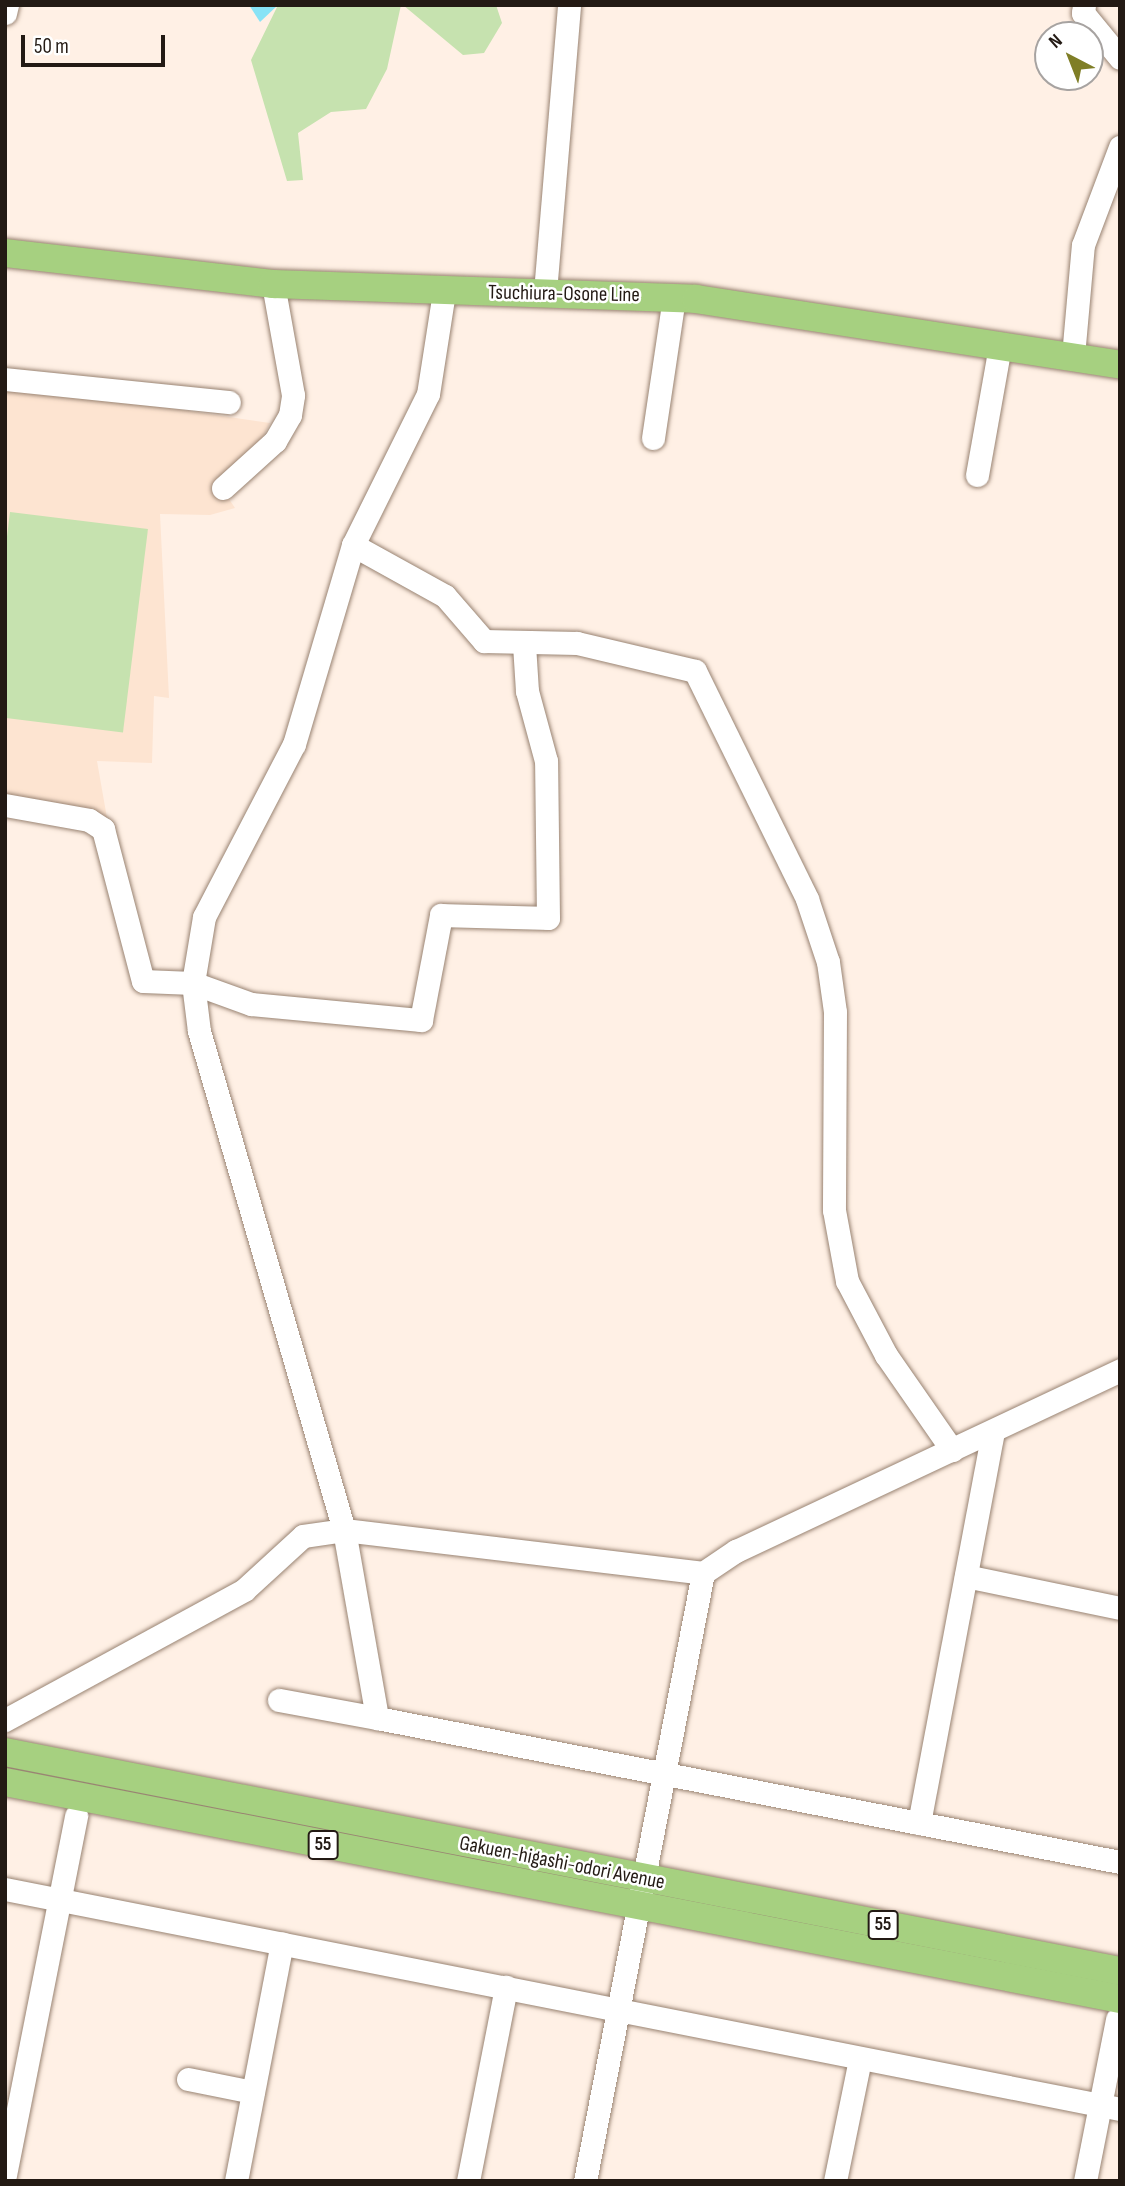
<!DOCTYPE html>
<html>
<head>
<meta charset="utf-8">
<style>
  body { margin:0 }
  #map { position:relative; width:1125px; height:2186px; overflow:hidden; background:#fff0e5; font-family:"Sofia Sans Condensed",sans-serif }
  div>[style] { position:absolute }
  .built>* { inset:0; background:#fde4d1 }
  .green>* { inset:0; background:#c6e2af; transform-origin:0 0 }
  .water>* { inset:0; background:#88e3f6 }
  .roads { filter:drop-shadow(0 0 2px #998372) drop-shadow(0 0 2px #998372) }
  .minor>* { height:23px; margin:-11.5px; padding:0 11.5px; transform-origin:11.5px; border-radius:11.5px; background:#fff }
  .major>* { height:28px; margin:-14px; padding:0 14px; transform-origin:14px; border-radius:14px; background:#a6d080 }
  span { translate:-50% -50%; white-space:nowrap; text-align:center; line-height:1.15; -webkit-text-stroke:5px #fff; paint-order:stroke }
  .shield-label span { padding:2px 5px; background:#fff; border:2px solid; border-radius:5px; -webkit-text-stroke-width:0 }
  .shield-label { font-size:19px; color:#231a14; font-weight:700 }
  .street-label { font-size:21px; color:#231a14 }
  .frame { position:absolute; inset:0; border:7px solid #231a14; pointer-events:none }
  .north { position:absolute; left:1034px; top:21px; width:70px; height:70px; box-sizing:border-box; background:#fff; border:2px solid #a7a3a1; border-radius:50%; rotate:318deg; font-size:19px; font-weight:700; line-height:28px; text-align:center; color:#231a14 }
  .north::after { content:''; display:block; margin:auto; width:24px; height:32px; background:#7f7e26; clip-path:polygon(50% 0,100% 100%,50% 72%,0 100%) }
  .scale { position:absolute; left:21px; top:35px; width:144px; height:32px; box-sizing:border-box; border:4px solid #231a14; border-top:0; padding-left:9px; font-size:21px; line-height:24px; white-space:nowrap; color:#231a14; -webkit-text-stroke:5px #fff; paint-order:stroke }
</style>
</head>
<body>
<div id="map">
  <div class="built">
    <i style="clip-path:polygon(5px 384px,270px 423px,257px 448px,217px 481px,235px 508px,210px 515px,160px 514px,169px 698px,154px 696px,152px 763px,97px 761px,107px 818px,5px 798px)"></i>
  </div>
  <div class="green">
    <i style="clip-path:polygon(278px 5px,401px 5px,387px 69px,366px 109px,331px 112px,298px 133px,303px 180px,287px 181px,251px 60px)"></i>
    <i style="clip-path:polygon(403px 5px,496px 5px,502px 23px,484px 53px,463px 55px)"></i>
    <i style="left:10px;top:512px;width:139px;height:205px;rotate:7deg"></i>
  </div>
  <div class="water">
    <i style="clip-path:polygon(249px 5px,278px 5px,260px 22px)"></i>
  </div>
  <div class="roads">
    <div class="minor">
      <i style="left:1084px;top:5px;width:8px;rotate:97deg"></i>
      <i style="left:1083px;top:13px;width:58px;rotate:50.6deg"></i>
      <i style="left:5px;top:13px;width:8px;rotate:-76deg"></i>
      <i style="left:444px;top:292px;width:103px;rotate:98.9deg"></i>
      <i style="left:428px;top:394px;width:169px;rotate:116.4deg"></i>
      <i style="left:353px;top:545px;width:208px;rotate:106.5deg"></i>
      <i style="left:294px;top:744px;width:195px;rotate:117.5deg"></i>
      <i style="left:204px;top:917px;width:67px;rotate:99.5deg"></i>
      <i style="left:193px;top:983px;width:48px;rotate:82.9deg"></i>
      <i style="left:199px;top:1031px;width:520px;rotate:73.8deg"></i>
      <i style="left:344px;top:1530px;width:191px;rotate:80deg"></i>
      <i style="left:377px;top:1718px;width:757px;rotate:10.97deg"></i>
      <i style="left:545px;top:292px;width:288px;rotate:-85.2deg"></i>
      <i style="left:1073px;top:356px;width:111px;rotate:-84.9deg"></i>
      <i style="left:1083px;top:245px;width:105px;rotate:-69.3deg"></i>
      <i style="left:5px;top:379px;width:225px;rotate:5.9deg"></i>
      <i style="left:653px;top:438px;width:143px;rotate:-81.5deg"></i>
      <i style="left:977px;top:475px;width:131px;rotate:-79.9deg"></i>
      <i style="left:223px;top:488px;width:70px;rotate:-42.1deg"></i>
      <i style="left:275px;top:441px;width:30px;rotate:-60deg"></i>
      <i style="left:290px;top:415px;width:20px;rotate:-81deg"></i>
      <i style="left:293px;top:395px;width:113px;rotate:-100.2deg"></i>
      <i style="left:353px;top:545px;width:105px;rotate:29deg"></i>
      <i style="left:445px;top:596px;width:60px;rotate:49.1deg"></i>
      <i style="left:484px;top:641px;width:93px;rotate:1.2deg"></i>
      <i style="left:577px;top:643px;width:121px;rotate:13.3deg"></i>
      <i style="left:695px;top:671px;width:254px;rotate:63.8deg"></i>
      <i style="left:807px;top:899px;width:66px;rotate:71.6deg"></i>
      <i style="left:828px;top:962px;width:50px;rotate:82deg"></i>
      <i style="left:835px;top:1012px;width:198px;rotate:90.3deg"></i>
      <i style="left:834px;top:1210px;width:72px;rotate:79.6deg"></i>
      <i style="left:847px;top:1281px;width:84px;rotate:62.2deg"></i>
      <i style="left:886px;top:1355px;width:116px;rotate:55.2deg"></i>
      <i style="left:5px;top:805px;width:85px;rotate:10.1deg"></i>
      <i style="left:89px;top:820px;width:17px;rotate:33deg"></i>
      <i style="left:103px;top:829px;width:157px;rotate:75.3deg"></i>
      <i style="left:143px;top:981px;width:50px;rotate:2.3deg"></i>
      <i style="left:193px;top:983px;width:62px;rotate:19.9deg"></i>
      <i style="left:251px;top:1004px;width:171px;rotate:5.4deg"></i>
      <i style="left:421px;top:1020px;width:107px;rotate:-79.2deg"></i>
      <i style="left:441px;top:915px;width:107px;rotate:1.6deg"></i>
      <i style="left:548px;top:918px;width:157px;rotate:-90.7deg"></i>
      <i style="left:546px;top:761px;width:73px;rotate:-105.2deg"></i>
      <i style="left:527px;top:691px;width:47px;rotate:-93.7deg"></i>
      <i style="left:966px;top:1576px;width:157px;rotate:11.7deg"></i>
      <i style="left:279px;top:1700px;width:100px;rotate:10.4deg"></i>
      <i style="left:5px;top:1720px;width:272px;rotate:-28.5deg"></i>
      <i style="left:244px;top:1590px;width:80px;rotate:-42.5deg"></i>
      <i style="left:303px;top:1536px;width:41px;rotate:-8.3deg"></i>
      <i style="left:344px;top:1530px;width:362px;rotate:6.8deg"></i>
      <i style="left:703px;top:1573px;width:40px;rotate:-34deg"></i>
      <i style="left:736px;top:1551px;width:425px;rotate:-25.2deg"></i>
      <i style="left:919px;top:1823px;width:398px;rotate:-79.3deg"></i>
      <i style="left:5px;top:1889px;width:1136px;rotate:11.16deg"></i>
      <i style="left:188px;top:2079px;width:66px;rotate:11.3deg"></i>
      <i style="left:5px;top:2175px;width:366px;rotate:-78.8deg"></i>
      <i style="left:236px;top:2181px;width:242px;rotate:-79.1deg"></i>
      <i style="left:468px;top:2181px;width:198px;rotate:-78.9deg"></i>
      <i style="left:585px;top:2181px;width:619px;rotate:-79.02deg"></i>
      <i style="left:835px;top:2181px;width:125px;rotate:-78.4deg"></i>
      <i style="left:1085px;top:2181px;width:165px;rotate:-78.8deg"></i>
    </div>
    <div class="major">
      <i style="left:5px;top:253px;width:270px;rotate:6.6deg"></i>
      <i style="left:273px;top:284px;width:423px;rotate:2deg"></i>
      <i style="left:696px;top:299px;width:429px;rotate:8.8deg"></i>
      <i style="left:5px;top:1752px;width:1136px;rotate:11.11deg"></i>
      <i style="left:5px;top:1782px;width:1136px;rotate:11.01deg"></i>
    </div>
  </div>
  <div class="shield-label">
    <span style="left:323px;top:1845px">55</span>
    <span style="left:883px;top:1925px">55</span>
  </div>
  <div class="street-label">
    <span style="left:564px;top:294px;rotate:1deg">Tsuchiura-Osone Line</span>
    <span style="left:562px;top:1863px;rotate:11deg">Gakuen-higashi-odori Avenue</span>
  </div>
  <div class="frame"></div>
  <div class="north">N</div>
  <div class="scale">50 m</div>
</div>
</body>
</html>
